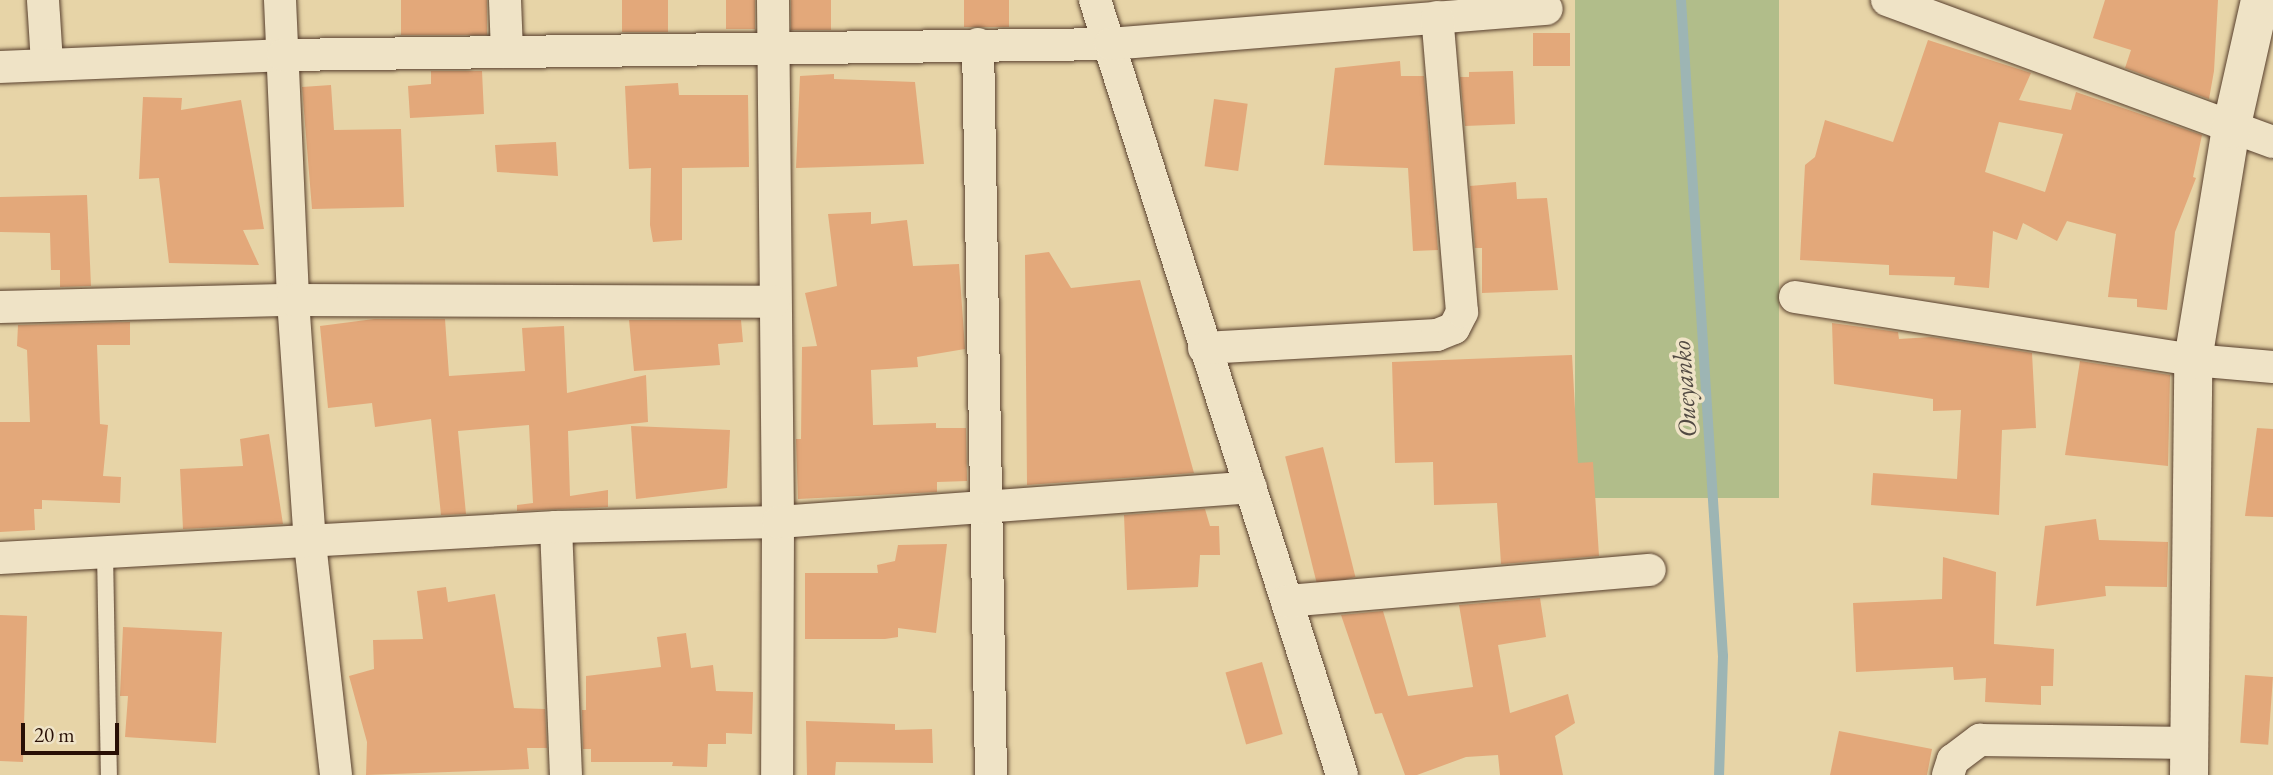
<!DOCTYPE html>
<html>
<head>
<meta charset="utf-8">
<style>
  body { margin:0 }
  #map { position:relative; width:2273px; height:775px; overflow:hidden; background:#e7d4a7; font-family:"EB Garamond",serif }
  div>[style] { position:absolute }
  .green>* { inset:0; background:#b1bd8a; transform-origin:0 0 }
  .stream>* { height:10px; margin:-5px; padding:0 5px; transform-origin:5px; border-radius:5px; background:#9db5b4 }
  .building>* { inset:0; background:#e3a87a; transform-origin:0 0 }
  .roads { filter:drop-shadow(0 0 2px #58402e) drop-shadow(0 0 2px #58402e) }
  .service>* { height:16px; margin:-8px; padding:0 8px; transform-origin:8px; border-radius:8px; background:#efe3c6 }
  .minor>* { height:32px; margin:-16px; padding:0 16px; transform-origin:16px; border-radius:16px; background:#efe3c6 }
  .tertiary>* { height:38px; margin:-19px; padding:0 19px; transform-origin:19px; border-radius:19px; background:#efe3c6 }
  span { translate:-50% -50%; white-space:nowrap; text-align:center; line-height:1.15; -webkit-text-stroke:7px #efe3c6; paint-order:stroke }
  .water-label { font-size:26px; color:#514942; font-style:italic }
  .scale { position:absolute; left:21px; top:723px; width:98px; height:32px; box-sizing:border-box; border:4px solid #280f05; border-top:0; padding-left:9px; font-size:21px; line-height:24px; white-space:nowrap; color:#280f05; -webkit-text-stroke:5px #efe3c6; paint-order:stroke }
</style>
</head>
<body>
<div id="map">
  <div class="green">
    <i style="left:1575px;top:0;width:204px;height:498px"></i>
  </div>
  <div class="stream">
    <i style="left:1681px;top:0;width:657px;rotate:86.34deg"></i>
    <i style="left:1723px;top:656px;width:119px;rotate:91.9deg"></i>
  </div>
  <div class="building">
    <i style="left:401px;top:0;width:86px;height:35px"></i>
    <i style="left:622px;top:0;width:46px;height:32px"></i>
    <i style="left:726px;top:0;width:29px;height:29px"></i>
    <i style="left:791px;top:0;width:40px;height:30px"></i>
    <i style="left:964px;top:0;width:45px;height:27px"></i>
    <i style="clip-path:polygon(2105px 0,2218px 0,2214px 71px,2209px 99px,2125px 68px,2131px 50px,2093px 38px)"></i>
    <i style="left:1533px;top:33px;width:37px;height:33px"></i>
    <i style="clip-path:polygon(evenodd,1928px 40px,2031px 73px,2019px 100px,2071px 110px,2076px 92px,2202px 135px,2193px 177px,2196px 178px,2175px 232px,2167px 310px,2137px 307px,2137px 299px,2108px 297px,2116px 234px,2067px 221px,2057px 241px,2023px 223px,2017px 240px,1993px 231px,1989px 288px,1954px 285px,1955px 277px,1889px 275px,1889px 265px,1800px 260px,1805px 165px,1815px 157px,1825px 120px,1893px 142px,1928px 40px,1999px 122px,2063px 134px,2045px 192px,1985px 172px,1999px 122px)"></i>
    <i style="clip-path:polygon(1400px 61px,1401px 76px,1424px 76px,1438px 250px,1413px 251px,1408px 168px,1324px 165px,1335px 68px)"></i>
    <i style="clip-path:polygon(431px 71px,482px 71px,484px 114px,410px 118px,408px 86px,431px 84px)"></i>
    <i style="clip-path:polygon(1513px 71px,1515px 124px,1465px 126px,1460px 77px,1469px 77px,1469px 72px)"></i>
    <i style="clip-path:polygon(834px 74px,834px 79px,915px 82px,924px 164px,796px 168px,800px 76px)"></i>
    <i style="clip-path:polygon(678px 83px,679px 95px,748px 95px,749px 167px,682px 168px,682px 240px,653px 242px,650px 225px,651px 168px,629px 169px,625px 86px)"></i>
    <i style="clip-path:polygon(331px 85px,334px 130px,401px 129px,404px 207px,312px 209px,302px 87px)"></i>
    <i style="clip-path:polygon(143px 97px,182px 98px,181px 110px,241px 100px,264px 229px,243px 230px,259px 265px,169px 263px,159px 178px,139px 179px)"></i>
    <i style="left:1214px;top:99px;width:34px;height:68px;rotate:8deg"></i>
    <i style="clip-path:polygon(556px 142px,558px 176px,497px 172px,495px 145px)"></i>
    <i style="clip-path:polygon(1516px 182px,1517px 199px,1547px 198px,1558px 290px,1482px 293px,1482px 248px,1475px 248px,1470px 186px)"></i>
    <i style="clip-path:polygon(87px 195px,91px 286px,60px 287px,60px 270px,51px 270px,50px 233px,0 232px,0 197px)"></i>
    <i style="clip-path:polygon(871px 212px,871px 224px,907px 220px,913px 266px,959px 264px,965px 349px,917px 357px,918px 367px,871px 370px,873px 425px,936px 423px,936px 428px,966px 428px,967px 481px,937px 482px,937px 492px,798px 499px,796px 439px,801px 439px,802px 347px,817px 346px,805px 293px,837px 286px,828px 214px)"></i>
    <i style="clip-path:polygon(1049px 252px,1071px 288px,1140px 280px,1194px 473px,1027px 485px,1025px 255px)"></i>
    <i style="clip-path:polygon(374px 319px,445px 319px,449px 376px,525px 371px,522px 328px,564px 326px,567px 393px,646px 375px,648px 422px,568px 431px,570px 496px,608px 490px,608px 507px,517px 511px,517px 505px,533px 503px,529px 425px,458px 431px,466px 514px,441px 515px,431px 419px,375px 427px,372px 403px,328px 408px,320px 326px)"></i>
    <i style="clip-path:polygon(629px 320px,741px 320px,743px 342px,718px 344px,720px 365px,634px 371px)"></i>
    <i style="clip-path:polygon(130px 322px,130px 345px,97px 345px,100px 424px,108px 425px,103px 476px,121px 477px,120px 503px,42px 500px,42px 509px,34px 509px,35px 530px,0 532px,0 422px,30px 422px,27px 350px,17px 346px,18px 325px)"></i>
    <i style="clip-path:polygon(1832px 323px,1898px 332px,1899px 339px,1931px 337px,2032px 353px,2036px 428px,2002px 430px,1999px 515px,1871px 505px,1873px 473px,1957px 479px,1961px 410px,1933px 411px,1933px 399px,1834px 384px)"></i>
    <i style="clip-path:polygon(1572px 355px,1578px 463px,1593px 462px,1599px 556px,1501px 564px,1497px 503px,1434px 505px,1433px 462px,1395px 463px,1392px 362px)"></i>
    <i style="clip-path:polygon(2080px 361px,2170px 375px,2168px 466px,2065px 455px)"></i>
    <i style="clip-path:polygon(631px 426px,730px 430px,727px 488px,636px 499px)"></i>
    <i style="clip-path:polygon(2257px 428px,2273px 429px,2273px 517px,2245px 516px)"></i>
    <i style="clip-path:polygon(269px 434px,283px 524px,183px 529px,180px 469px,243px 466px,240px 439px)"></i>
    <i style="left:1323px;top:447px;width:134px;height:39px;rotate:76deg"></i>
    <i style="clip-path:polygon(1205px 509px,1210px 526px,1219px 526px,1220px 555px,1200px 555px,1198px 587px,1127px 590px,1124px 515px)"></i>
    <i style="clip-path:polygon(2096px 519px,2099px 540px,2168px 542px,2167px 587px,2105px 586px,2106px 596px,2036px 606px,2045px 526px)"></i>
    <i style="clip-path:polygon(947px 544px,936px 633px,898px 628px,898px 637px,885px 639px,805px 639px,805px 573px,878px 573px,877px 565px,895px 561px,898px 545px)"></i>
    <i style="clip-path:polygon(1943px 557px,1996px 572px,1994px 644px,2054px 649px,2053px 686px,2041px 686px,2041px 705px,1985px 702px,1986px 678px,1954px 680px,1953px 667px,1856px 672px,1853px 603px,1942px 599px)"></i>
    <i style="clip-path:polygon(446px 587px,448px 602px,495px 594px,514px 708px,545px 709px,547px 748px,527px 748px,529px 769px,366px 775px,367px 742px,349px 676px,374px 669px,373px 640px,423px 639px,417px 591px)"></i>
    <i style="clip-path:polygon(1540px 598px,1546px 637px,1498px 645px,1510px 713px,1568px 694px,1575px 723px,1555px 736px,1563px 775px,1500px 775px,1498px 755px,1466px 757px,1417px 775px,1405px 775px,1382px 713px,1375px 714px,1341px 615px,1383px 611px,1408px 696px,1473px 687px,1459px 605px)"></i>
    <i style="clip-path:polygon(0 615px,27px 616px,23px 762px,0 761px)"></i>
    <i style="clip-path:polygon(123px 627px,222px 632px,216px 743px,125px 737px,128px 696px,120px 696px)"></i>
    <i style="clip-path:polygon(686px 633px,691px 668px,713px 665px,716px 691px,753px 692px,752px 734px,726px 733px,726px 744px,708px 744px,707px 767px,672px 766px,673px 762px,591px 762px,591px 749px,583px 749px,582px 710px,586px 710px,586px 676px,661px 667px,657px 637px)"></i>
    <i style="left:1262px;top:662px;width:75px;height:38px;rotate:74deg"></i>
    <i style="left:2245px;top:675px;width:28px;height:68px;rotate:4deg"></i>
    <i style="clip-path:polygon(806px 721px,895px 724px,895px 730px,932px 729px,933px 763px,836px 762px,835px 775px,807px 775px)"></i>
    <i style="clip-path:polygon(1839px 731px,1932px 749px,1927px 775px,1830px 775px)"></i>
  </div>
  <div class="roads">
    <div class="service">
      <i style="left:105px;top:552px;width:223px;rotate:89deg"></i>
    </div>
    <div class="minor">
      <i style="left:43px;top:0;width:63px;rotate:86.4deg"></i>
      <i style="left:280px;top:0;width:300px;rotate:87.5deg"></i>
      <i style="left:293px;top:300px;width:244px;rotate:86deg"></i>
      <i style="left:310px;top:543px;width:233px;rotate:83.6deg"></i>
      <i style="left:505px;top:0;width:52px;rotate:87.8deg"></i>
      <i style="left:773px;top:0;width:522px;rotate:89.45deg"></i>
      <i style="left:778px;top:522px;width:253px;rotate:90.2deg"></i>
      <i style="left:1095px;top:0;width:813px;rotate:72.32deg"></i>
      <i style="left:1887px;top:0;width:411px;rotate:20.2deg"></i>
      <i style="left:978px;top:44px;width:731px;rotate:88.98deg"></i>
      <i style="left:0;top:67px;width:283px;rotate:-2.4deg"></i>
      <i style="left:283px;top:55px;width:827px;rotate:-0.76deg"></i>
      <i style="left:1110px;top:44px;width:438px;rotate:-4.6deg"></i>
      <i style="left:1795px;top:297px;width:403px;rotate:9deg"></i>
      <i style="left:2193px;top:360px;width:80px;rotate:5deg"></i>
      <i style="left:0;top:307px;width:293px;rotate:-1.4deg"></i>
      <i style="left:293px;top:300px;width:481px;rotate:0.2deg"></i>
      <i style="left:1204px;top:348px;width:233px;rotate:-3.2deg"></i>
      <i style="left:1437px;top:335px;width:18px;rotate:-22deg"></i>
      <i style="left:1454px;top:328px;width:18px;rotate:-63deg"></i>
      <i style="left:1462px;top:312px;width:296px;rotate:-94.8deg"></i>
      <i style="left:556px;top:527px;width:248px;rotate:87.7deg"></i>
      <i style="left:0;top:558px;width:557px;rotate:-3.19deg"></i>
      <i style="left:556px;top:527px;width:222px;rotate:-1.3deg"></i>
      <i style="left:778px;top:522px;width:474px;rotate:-4.2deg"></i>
      <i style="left:1287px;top:601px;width:364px;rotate:-4.9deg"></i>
      <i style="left:1948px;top:775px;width:16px;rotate:-72deg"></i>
      <i style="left:1953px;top:760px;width:34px;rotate:-37deg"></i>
      <i style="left:1980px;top:740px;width:210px;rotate:0.8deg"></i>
    </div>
    <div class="tertiary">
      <i style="left:2189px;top:775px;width:415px;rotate:-89.4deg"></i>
      <i style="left:2193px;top:360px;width:234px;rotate:-80.7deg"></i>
      <i style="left:2231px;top:129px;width:132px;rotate:-77.3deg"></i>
    </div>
  </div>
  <div class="water-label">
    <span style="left:1685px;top:389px;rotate:-94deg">Oueyanko</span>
  </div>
  <div class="scale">20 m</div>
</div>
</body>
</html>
